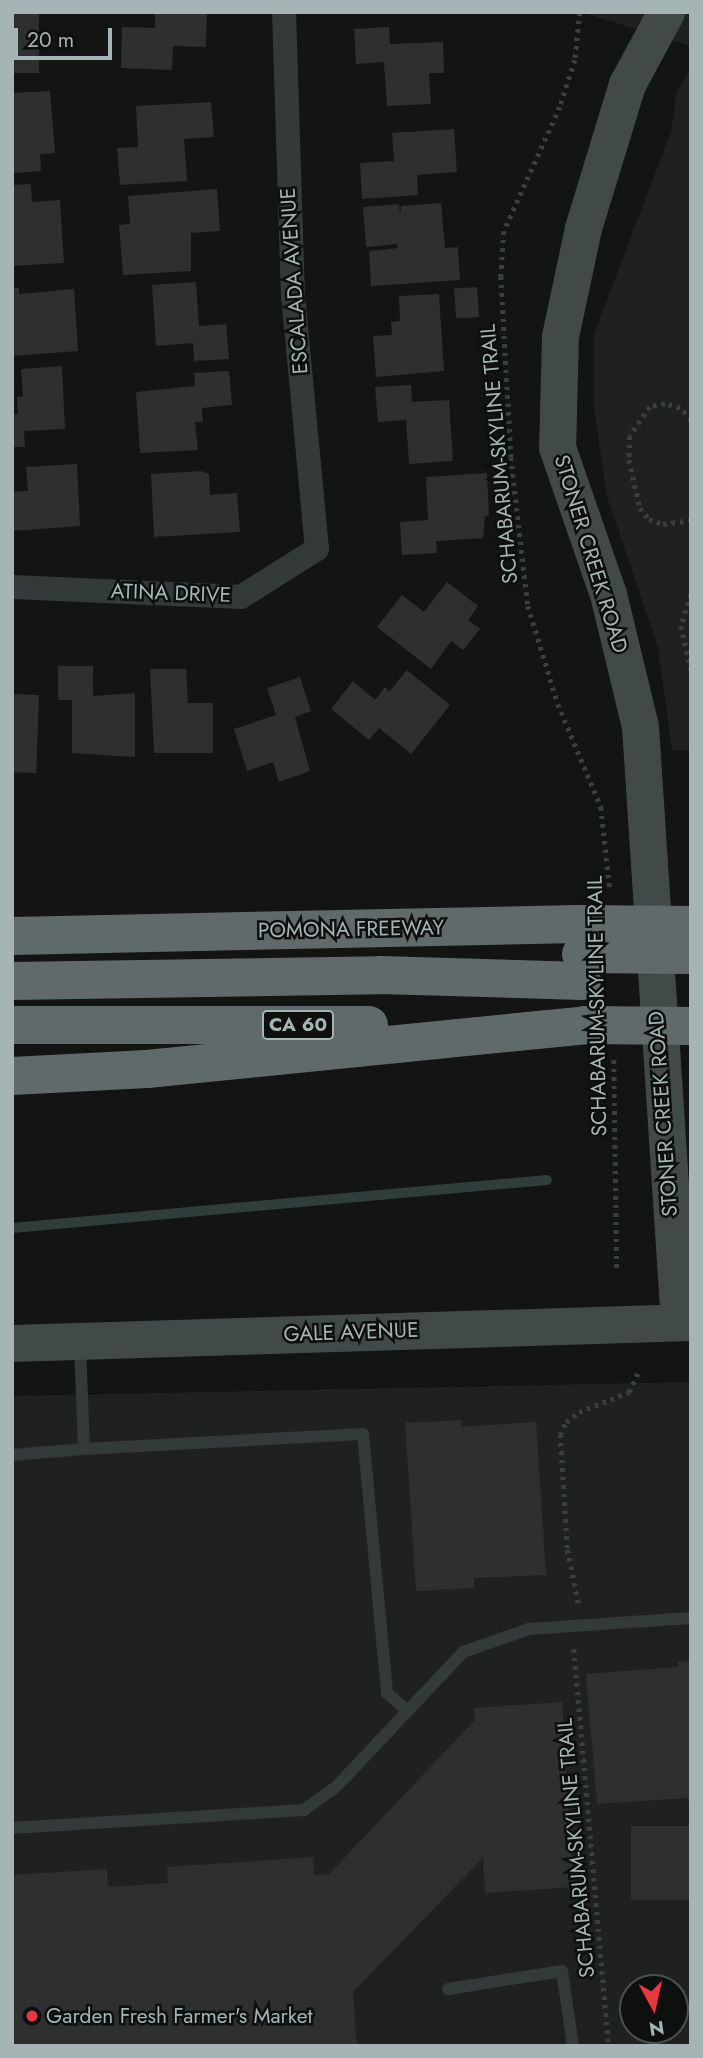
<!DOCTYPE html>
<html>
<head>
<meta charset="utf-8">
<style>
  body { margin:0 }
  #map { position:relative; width:703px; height:2058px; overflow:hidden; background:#131414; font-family:Jost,sans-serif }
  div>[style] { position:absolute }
  .built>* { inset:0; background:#1f2121 }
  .stream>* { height:10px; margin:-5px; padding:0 5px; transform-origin:5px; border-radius:5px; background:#2f3e3b }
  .building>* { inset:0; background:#2e3030; transform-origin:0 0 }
  .path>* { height:4.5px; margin-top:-2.25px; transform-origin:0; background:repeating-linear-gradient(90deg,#3a4040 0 3.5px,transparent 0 8.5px) }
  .lane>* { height:12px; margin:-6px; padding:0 6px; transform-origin:6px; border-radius:6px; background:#343939 }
  .street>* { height:24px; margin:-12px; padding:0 12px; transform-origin:12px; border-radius:12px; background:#343939 }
  .secondary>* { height:37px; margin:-18.5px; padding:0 18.5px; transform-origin:18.5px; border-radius:18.5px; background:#424949 }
  .highway>* { height:38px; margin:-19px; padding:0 19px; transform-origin:19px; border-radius:19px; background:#606a6a }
  .highway-bridge>* { height:38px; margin:-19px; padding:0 19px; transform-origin:19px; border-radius:19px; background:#606a6a }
  .dots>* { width:19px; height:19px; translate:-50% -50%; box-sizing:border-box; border:4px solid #0e0f0f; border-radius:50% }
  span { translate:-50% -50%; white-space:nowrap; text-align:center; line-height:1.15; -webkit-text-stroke:5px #0e0f0f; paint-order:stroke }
  .shield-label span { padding:2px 5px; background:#0e0f0f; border:2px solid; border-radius:5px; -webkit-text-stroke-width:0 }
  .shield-label { font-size:19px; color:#a5b4b4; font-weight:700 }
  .street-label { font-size:21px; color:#a5b4b4 }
  .poi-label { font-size:21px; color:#a5b4b4 }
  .left { translate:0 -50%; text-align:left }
  .frame { position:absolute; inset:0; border:14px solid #a5b4b4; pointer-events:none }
  .north { position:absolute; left:619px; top:1974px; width:70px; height:70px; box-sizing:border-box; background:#0e0f0f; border:2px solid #4a5151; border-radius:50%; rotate:172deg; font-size:19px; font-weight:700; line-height:28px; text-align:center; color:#a5b4b4 }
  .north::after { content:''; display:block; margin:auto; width:24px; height:32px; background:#e83740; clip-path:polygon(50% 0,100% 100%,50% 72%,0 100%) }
  .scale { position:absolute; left:14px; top:28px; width:98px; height:32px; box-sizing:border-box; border:4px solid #a5b4b4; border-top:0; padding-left:9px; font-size:21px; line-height:24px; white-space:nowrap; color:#a5b4b4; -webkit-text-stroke:5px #0e0f0f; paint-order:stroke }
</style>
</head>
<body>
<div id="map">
  <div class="built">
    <i style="clip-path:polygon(580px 12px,691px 12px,691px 46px)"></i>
    <i style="clip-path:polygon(691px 67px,691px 750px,672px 750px,658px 647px,607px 497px,594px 409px,594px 334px,671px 132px,677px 91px)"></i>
    <i style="clip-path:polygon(evenodd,691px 1382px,691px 2046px,12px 2046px,12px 1396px,691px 1382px,633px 1988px,675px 1988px,675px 2030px,633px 2030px,633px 1988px)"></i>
  </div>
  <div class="stream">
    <i style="left:12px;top:1228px;width:537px;rotate:-5.13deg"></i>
  </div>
  <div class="building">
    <i style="left:12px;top:12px;width:27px;height:61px"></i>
    <i style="clip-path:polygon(155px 12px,207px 12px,206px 47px,173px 46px,172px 70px,121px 68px,122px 27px,155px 28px)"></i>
    <i style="clip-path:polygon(389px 27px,390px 44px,443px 42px,444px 73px,429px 73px,431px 104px,387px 106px,384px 62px,356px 64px,354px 29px)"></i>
    <i style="clip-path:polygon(50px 91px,55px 153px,40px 154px,41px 171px,12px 173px,12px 93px)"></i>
    <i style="clip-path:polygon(211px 102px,214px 137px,184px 139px,187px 181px,120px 185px,117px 148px,138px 147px,136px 106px)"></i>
    <i style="clip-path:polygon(454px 129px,457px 172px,417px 175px,418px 195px,362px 199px,360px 163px,394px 161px,392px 133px)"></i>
    <i style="clip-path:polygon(31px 184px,32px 202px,60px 200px,64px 263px,12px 266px,12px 185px)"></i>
    <i style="clip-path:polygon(217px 189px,220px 231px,191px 233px,191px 271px,123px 275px,119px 225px,130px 224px,128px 196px)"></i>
    <i style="clip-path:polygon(441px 203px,445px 248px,458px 247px,460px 280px,371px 286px,369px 251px,398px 248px,397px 244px,366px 247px,363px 207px,399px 204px,400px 215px,401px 206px)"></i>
    <i style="clip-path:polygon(196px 282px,199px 326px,226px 324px,229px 359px,194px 361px,193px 343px,156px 346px,152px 285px)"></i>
    <i style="left:477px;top:287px;width:30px;height:23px;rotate:86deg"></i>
    <i style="clip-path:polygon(12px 288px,19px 288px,19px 294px,74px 289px,78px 351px,13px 356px)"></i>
    <i style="clip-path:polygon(439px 294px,444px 371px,376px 377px,373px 336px,392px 335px,391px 322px,400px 321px,399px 296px)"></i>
    <i style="clip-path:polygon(62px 366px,65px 429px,24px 431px,25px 447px,12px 447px,12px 414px,18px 414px,17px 397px,23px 396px,21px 369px)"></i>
    <i style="clip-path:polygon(229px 371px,232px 405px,202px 408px,203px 422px,195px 422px,198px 450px,140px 453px,136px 392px,195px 386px,194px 373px)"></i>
    <i style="clip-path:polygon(411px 385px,412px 402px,449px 400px,453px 461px,409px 464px,406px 420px,378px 422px,375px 387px)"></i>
    <i style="clip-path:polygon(77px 464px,80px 526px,12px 531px,12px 492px,28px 491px,26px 467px)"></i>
    <i style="clip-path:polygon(201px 471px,209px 474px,210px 495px,237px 493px,240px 532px,154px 537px,151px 474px)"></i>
    <i style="clip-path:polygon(487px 473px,489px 515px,485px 516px,483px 538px,436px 541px,437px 553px,402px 555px,400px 522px,428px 520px,426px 477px)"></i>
    <i style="clip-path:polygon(447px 582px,478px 606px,468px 620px,480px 629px,463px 650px,451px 641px,431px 669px,377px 627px,402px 595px,424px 612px)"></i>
    <i style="clip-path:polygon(58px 666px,93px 666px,93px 696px,135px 693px,135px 757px,72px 753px,72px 700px,58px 700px)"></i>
    <i style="clip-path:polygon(150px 669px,186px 669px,188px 703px,213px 703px,213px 753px,154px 753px)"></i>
    <i style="clip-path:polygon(407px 670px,450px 705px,411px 754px,379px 728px,369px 740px,331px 709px,353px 681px,375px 700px,385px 687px,389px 692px)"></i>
    <i style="clip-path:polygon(300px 677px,311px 711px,295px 717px,310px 771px,279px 782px,273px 762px,247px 771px,234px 729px,276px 715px,267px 688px)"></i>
    <i style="left:12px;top:694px;width:27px;height:78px;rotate:2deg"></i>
    <i style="clip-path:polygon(461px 1420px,461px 1427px,536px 1422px,546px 1575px,474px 1578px,474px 1588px,416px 1591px,405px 1423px)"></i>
    <i style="clip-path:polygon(691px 1661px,691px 1814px,688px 1798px,597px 1804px,586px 1674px,678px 1667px,678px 1662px)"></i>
    <i style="clip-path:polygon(562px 1702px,574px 1887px,485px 1893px,483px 1858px,353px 1992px,357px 2046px,12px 2046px,12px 1875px,107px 1869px,108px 1887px,168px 1883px,167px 1867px,313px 1857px,314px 1875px,329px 1874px,475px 1720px,474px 1708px)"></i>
    <i style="left:691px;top:1826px;width:74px;height:60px;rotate:90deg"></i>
  </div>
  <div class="path">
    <i style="left:580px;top:12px;width:48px;rotate:95.9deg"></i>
    <i style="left:575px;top:60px;width:49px;rotate:107.7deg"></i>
    <i style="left:560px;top:107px;width:136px;rotate:114.3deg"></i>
    <i style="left:504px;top:231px;width:45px;rotate:93.8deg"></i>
    <i style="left:501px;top:276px;width:181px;rotate:86.8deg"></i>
    <i style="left:511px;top:457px;width:150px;rotate:83.5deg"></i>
    <i style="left:528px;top:606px;width:102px;rotate:73deg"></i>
    <i style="left:558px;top:704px;width:112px;rotate:67.3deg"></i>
    <i style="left:601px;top:807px;width:83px;rotate:83.8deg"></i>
    <i style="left:691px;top:420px;width:16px;rotate:-133deg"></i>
    <i style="left:680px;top:408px;width:16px;rotate:-165deg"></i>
    <i style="left:665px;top:404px;width:15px;rotate:169deg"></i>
    <i style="left:650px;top:407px;width:35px;rotate:125deg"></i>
    <i style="left:630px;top:436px;width:24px;rotate:92deg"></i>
    <i style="left:629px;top:460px;width:49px;rotate:77.1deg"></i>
    <i style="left:640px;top:508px;width:14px;rotate:51deg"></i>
    <i style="left:649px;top:519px;width:15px;rotate:20deg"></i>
    <i style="left:663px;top:524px;width:28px;rotate:-8deg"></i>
    <i style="left:691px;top:594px;width:34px;rotate:107deg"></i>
    <i style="left:681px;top:626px;width:45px;rotate:77.2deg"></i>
    <i style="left:614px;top:1060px;width:212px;rotate:89.2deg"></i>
    <i style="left:578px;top:1603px;width:56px;rotate:-101.3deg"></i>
    <i style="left:567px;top:1548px;width:113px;rotate:-93.5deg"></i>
    <i style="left:560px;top:1435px;width:14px;rotate:-65deg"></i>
    <i style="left:566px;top:1422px;width:16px;rotate:-38deg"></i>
    <i style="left:579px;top:1412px;width:54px;rotate:-21.8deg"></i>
    <i style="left:629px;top:1392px;width:23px;rotate:-65deg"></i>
    <i style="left:574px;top:1649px;width:399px;rotate:85deg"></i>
  </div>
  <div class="lane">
    <i style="left:84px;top:1449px;width:279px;rotate:-3.1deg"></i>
    <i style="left:363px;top:1434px;width:260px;rotate:84.7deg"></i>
    <i style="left:387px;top:1693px;width:28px;rotate:41deg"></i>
    <i style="left:12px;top:1455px;width:72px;rotate:-4.8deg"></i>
    <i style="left:84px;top:1449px;width:106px;rotate:-92.2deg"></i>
    <i style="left:12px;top:1828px;width:293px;rotate:-3.5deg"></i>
    <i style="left:304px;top:1810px;width:39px;rotate:-36deg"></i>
    <i style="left:336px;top:1787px;width:185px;rotate:-46.7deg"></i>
    <i style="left:463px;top:1652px;width:70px;rotate:-19.2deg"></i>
    <i style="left:529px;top:1629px;width:162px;rotate:-3.9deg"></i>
    <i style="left:448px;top:1989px;width:115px;rotate:-9deg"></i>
    <i style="left:562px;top:1971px;width:76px;rotate:81.7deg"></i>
  </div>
  <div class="street">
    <i style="left:12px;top:587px;width:229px;rotate:2.5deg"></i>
    <i style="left:241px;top:597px;width:90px;rotate:-32.3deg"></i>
    <i style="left:317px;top:549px;width:253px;rotate:-95.4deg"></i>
    <i style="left:293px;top:297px;width:285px;rotate:-91.8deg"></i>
  </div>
  <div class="secondary">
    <i style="left:666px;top:12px;width:82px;rotate:118.4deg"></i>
    <i style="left:627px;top:84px;width:151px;rotate:107deg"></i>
    <i style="left:583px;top:228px;width:110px;rotate:102deg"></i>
    <i style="left:560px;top:336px;width:111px;rotate:91.5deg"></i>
    <i style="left:557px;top:447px;width:156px;rotate:70.9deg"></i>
    <i style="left:608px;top:594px;width:136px;rotate:76.4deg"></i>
    <i style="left:640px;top:726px;width:597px;rotate:86.26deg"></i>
    <i style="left:12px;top:1343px;width:679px;rotate:-1.77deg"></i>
  </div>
  <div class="highway">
    <i style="left:12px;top:936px;width:565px;rotate:-1.22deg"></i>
    <i style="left:12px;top:981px;width:368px;rotate:-0.9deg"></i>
    <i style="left:380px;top:975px;width:202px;rotate:1.7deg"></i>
    <i style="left:12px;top:1025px;width:357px"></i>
    <i style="left:12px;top:1076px;width:135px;rotate:-3deg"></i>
    <i style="left:147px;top:1069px;width:440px;rotate:-5.7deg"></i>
  </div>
  <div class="highway-bridge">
    <i style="left:577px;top:924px;width:114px;rotate:0.5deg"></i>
    <i style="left:581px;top:954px;width:110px;rotate:0.5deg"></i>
    <i style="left:585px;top:1025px;width:106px;rotate:0.5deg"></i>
  </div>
  <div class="dots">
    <i style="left:32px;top:2016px;background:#e83740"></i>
  </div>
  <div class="shield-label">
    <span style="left:298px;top:1025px">CA 60</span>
  </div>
  <div class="street-label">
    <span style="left:294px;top:281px;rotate:-94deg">ESCALADA AVENUE</span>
    <span style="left:499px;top:454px;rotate:-95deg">SCHABARUM-SKYLINE TRAIL</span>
    <span style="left:591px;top:554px;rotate:73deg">STONER CREEK ROAD</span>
    <span style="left:171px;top:593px;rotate:2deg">ATINA DRIVE</span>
    <span style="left:351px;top:929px;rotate:-1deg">POMONA FREEWAY</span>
    <span style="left:597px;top:1006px;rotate:-91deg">SCHABARUM-SKYLINE TRAIL</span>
    <span style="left:663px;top:1114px;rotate:-94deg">STONER CREEK ROAD</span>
    <span style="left:351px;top:1332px;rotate:-2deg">GALE AVENUE</span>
    <span style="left:576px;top:1848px;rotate:-95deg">SCHABARUM-SKYLINE TRAIL</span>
  </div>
  <div class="poi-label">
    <span class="left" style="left:46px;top:2016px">Garden Fresh Farmer's Market</span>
  </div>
  <div class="frame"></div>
  <div class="north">N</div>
  <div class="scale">20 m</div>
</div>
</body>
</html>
